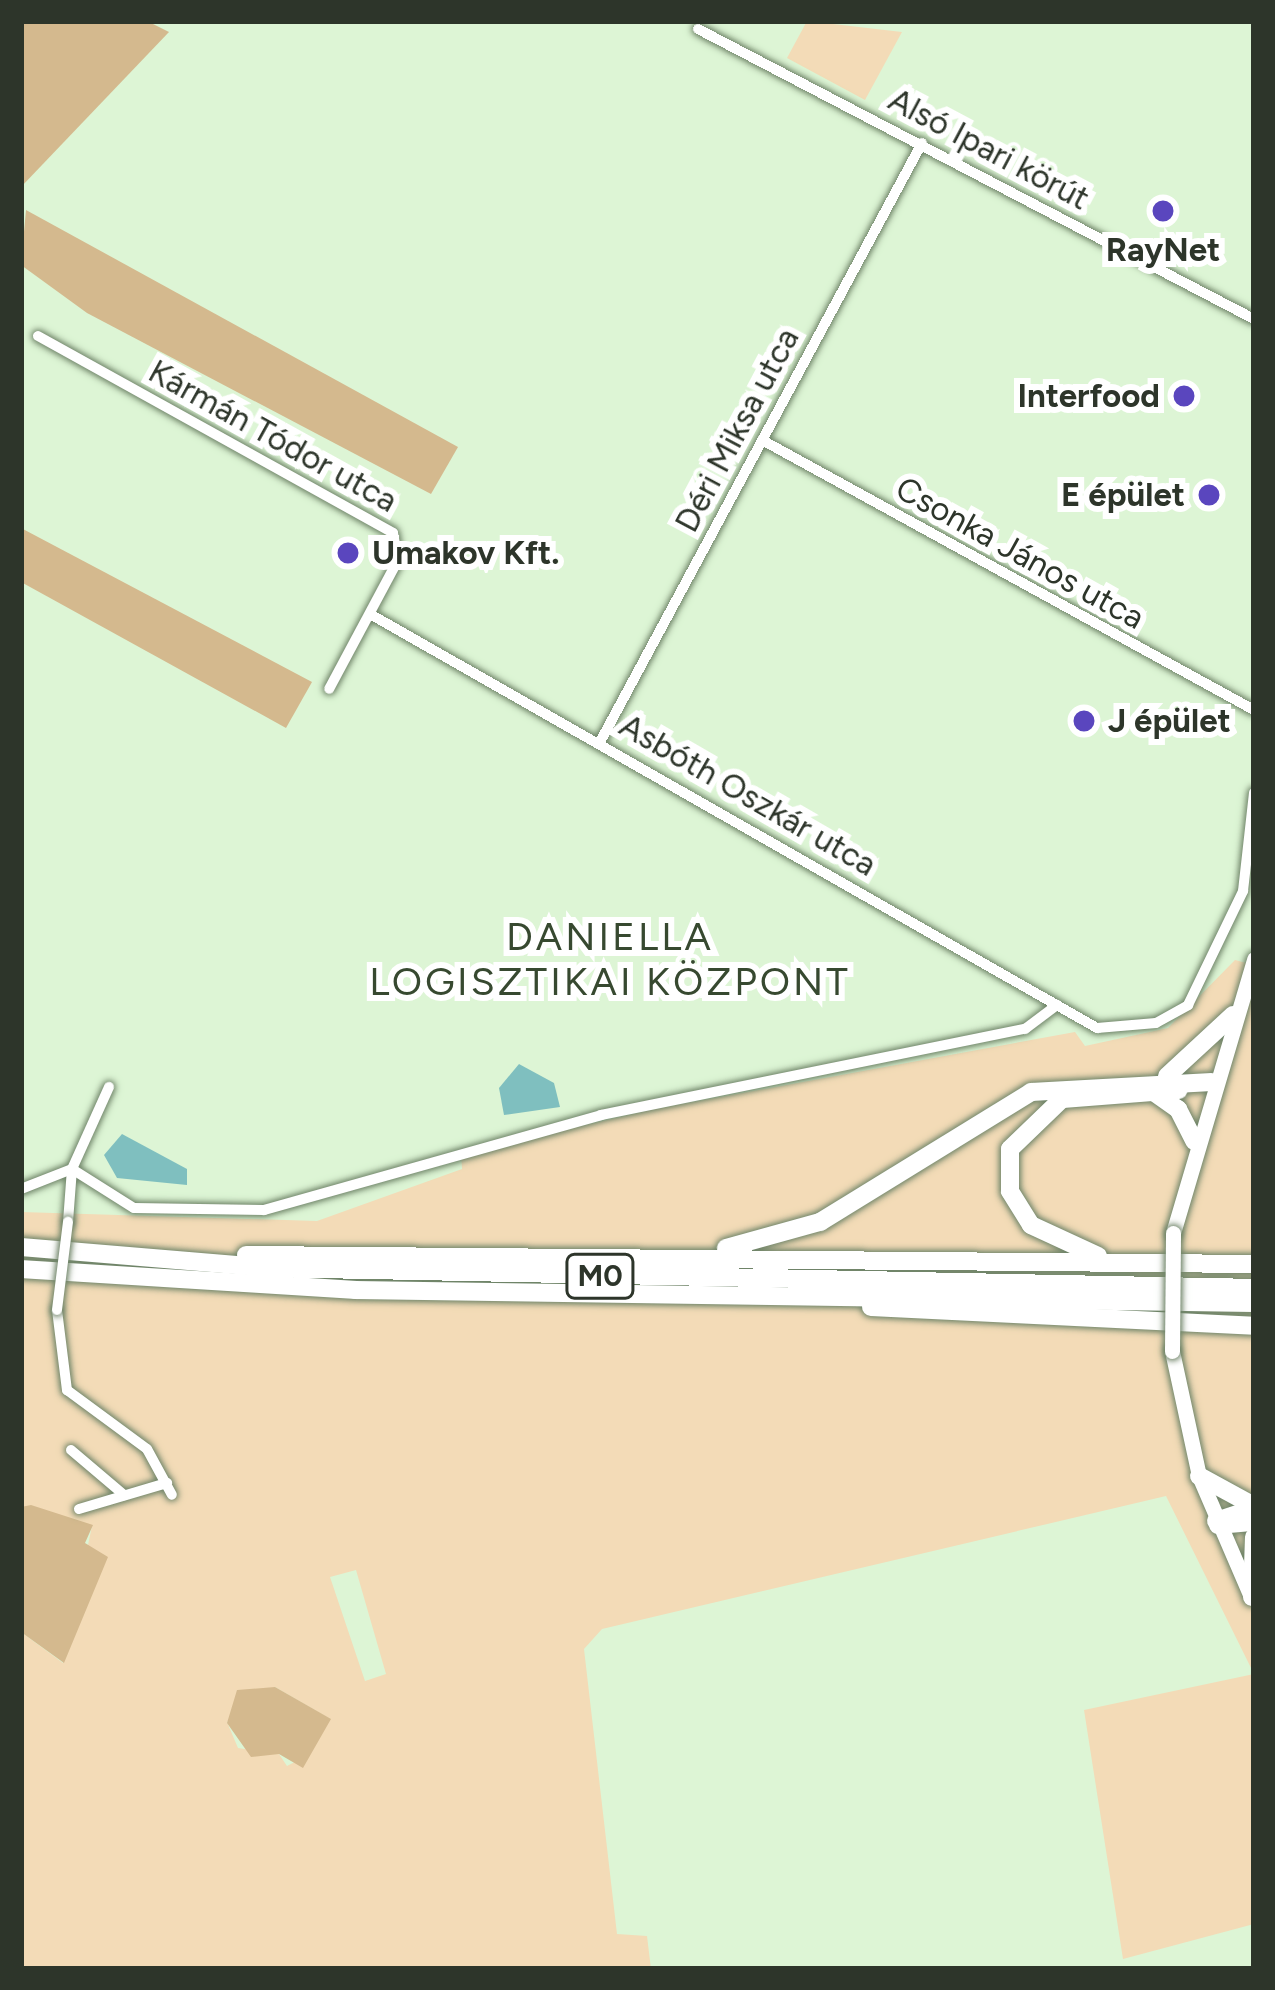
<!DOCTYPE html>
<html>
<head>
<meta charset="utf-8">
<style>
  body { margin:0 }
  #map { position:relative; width:1275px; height:1990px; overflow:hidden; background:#ddf5d5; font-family:Figtree,sans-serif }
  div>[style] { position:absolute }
  .green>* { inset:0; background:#f3dbb7 }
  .forest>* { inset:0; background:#d4b98e }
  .water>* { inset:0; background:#7fbfbf }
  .roads { filter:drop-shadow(0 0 3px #6f8468) drop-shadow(0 0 3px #6f8468) }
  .street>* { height:10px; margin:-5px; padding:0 5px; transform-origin:5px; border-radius:5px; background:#fff }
  .secondary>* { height:15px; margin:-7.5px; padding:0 7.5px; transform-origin:7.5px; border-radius:7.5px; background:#fff }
  .highway>* { height:18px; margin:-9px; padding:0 9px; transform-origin:9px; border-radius:9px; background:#fff }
  .bridges { filter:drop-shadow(0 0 3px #6f8468) drop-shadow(0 0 3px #6f8468) }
  .street-bridge>* { height:10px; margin:-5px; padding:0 5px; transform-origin:5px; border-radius:5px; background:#fff }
  .secondary-bridge>* { height:15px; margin:-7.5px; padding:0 7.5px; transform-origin:7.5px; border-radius:7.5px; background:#fff }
  .dots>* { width:33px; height:33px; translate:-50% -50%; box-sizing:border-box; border:6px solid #fff; border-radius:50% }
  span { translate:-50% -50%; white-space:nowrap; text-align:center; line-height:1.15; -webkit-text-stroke:12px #fff; paint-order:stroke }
  .shield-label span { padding:3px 9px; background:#fff; border:3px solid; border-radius:9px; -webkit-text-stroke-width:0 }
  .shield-label { font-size:30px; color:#2d352a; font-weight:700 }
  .street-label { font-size:33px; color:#2d352a }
  .poi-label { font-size:33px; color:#2d352a; font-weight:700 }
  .right { translate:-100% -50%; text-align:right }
  .left { translate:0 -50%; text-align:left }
  .quarter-label { font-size:39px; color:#374930; letter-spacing:3px }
  .frame { position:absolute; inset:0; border:24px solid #2d352a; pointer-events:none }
</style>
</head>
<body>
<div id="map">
  <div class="green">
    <i style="clip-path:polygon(807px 21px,902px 32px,865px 100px,787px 58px)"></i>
    <i style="clip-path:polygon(evenodd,1235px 960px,1254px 965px,1254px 1674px,1166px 1496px,602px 1629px,584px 1649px,617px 1934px,647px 1936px,651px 1969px,21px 1969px,21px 1632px,63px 1663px,92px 1526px,21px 1507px,21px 1212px,317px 1221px,462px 1169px,461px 1154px,655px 1109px,1075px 1032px,1085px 1046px,1168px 1028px,1235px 960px,356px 1570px,386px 1674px,365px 1681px,330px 1577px,356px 1570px,1235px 960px,275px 1687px,330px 1719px,310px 1754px,287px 1766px,279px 1754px,238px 1748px,227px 1722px,275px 1687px)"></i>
    <i style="clip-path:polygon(1254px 1674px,1254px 1924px,1123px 1959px,1084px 1710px)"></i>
  </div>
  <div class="forest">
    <i style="clip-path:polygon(21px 21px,147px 21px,169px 32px,21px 187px)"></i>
    <i style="clip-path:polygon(26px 210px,458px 447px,431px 494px,87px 313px,21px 265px)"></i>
    <i style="clip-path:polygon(21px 528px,312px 682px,286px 728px,21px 582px)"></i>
    <i style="clip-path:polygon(31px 1505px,93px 1525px,85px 1543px,108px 1557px,64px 1663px,21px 1632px,21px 1507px)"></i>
    <i style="clip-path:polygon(275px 1687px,331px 1719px,303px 1768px,279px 1754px,251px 1757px,227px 1723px,237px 1690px)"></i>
  </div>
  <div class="water">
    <i style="clip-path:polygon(519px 1064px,554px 1083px,560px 1107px,504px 1115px,499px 1088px)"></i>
    <i style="clip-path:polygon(122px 1134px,187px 1169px,187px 1185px,117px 1178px,104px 1155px)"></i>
  </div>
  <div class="roads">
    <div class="street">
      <i style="left:698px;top:29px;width:627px;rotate:27.55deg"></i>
      <i style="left:38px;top:336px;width:406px;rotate:29deg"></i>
      <i style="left:393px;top:533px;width:27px;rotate:80deg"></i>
      <i style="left:398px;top:560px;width:146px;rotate:118.1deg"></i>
      <i style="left:762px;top:440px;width:561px;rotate:28.76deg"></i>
      <i style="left:370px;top:614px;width:837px;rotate:29.66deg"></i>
      <i style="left:1097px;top:1028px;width:59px;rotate:-4.8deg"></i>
      <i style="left:1156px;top:1023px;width:37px;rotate:-29deg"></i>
      <i style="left:1188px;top:1005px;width:127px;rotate:-64.2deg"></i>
      <i style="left:1243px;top:891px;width:99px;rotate:-83.6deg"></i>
      <i style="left:600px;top:742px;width:680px;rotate:-61.74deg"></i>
      <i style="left:21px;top:1189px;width:55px;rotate:-21.4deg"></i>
      <i style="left:72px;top:1169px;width:73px;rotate:32.2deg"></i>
      <i style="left:134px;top:1208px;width:130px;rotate:0.9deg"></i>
      <i style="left:264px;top:1210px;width:350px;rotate:-15.7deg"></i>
      <i style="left:601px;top:1115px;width:433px;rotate:-11.5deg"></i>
      <i style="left:1025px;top:1029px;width:40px;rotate:-37deg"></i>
      <i style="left:68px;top:1222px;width:53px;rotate:-85.7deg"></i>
      <i style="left:72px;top:1169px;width:90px;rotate:-65.7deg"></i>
      <i style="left:57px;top:1310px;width:81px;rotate:82.9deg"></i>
      <i style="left:67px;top:1390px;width:99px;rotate:36.4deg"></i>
      <i style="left:147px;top:1449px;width:52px;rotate:61.5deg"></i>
      <i style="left:71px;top:1450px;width:70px;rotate:40.3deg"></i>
      <i style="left:79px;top:1509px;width:92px;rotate:-16.5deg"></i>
    </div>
    <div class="secondary">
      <i style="left:1173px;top:1233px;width:286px;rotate:-73.5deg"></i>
      <i style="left:1172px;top:1351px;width:128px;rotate:77.8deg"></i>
      <i style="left:1199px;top:1476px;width:132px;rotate:66.7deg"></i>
    </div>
    <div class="highway">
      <i style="left:1167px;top:1076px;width:90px;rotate:-42.7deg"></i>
      <i style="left:1152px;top:1091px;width:32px;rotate:35deg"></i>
      <i style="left:1178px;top:1109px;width:36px;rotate:63deg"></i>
      <i style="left:21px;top:1247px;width:249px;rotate:4.8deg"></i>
      <i style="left:269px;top:1268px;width:985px;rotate:1.16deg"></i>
      <i style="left:726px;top:1248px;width:98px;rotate:-15.5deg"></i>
      <i style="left:820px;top:1222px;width:248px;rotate:-31.6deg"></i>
      <i style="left:1031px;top:1092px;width:181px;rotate:-3.2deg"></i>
      <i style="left:246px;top:1255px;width:1008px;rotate:0.51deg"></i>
      <i style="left:1098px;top:1256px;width:74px;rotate:-155.2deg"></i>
      <i style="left:1031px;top:1225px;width:40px;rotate:-122deg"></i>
      <i style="left:1010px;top:1191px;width:42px;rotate:-90deg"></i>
      <i style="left:1010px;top:1149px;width:72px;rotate:-43.9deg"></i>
      <i style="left:1062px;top:1099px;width:117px;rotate:-4.4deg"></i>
      <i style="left:21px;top:1269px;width:335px;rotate:3.6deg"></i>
      <i style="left:355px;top:1290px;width:899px;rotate:0.83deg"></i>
      <i style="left:871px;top:1307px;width:383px;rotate:2.8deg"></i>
      <i style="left:1199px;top:1476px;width:63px;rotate:28.6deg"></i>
      <i style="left:1216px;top:1521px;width:35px;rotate:-18deg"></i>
      <i style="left:1218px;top:1525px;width:36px;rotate:-5deg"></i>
      <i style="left:1252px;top:1597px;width:60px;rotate:-88.1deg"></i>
    </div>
  </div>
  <div class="bridges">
    <div class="street-bridge">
      <i style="left:57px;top:1310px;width:89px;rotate:-82.9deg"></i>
    </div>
    <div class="secondary-bridge">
      <i style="left:1172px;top:1351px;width:118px;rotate:-89.5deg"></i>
    </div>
  </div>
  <div class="dots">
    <i style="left:1163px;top:211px;background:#5a46be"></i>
    <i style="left:1184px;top:396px;background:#5a46be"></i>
    <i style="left:1209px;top:495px;background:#5a46be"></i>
    <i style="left:348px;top:553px;background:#5a46be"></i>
    <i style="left:1084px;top:721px;background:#5a46be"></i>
  </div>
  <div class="shield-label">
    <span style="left:600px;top:1276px">M0</span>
  </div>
  <div class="street-label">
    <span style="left:989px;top:149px;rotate:28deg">Alsó Ipari körút</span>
    <span style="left:737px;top:430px;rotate:-62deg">Déri Miksa utca</span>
    <span style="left:273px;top:436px;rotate:29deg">Kármán Tódor utca</span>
    <span style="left:1020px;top:553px;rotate:29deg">Csonka János utca</span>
    <span style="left:748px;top:795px;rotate:30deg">Asbóth Oszkár utca</span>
  </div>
  <div class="poi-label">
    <span style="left:1163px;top:250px">RayNet</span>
    <span class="right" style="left:1160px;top:396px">Interfood</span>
    <span class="right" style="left:1185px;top:495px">E épület</span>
    <span class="left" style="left:372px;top:553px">Umakov Kft.</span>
    <span class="left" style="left:1108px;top:721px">J épület</span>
  </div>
  <div class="quarter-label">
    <span style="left:610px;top:960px">DANIELLA<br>LOGISZTIKAI KÖZPONT</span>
  </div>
  <div class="frame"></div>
</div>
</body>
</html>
